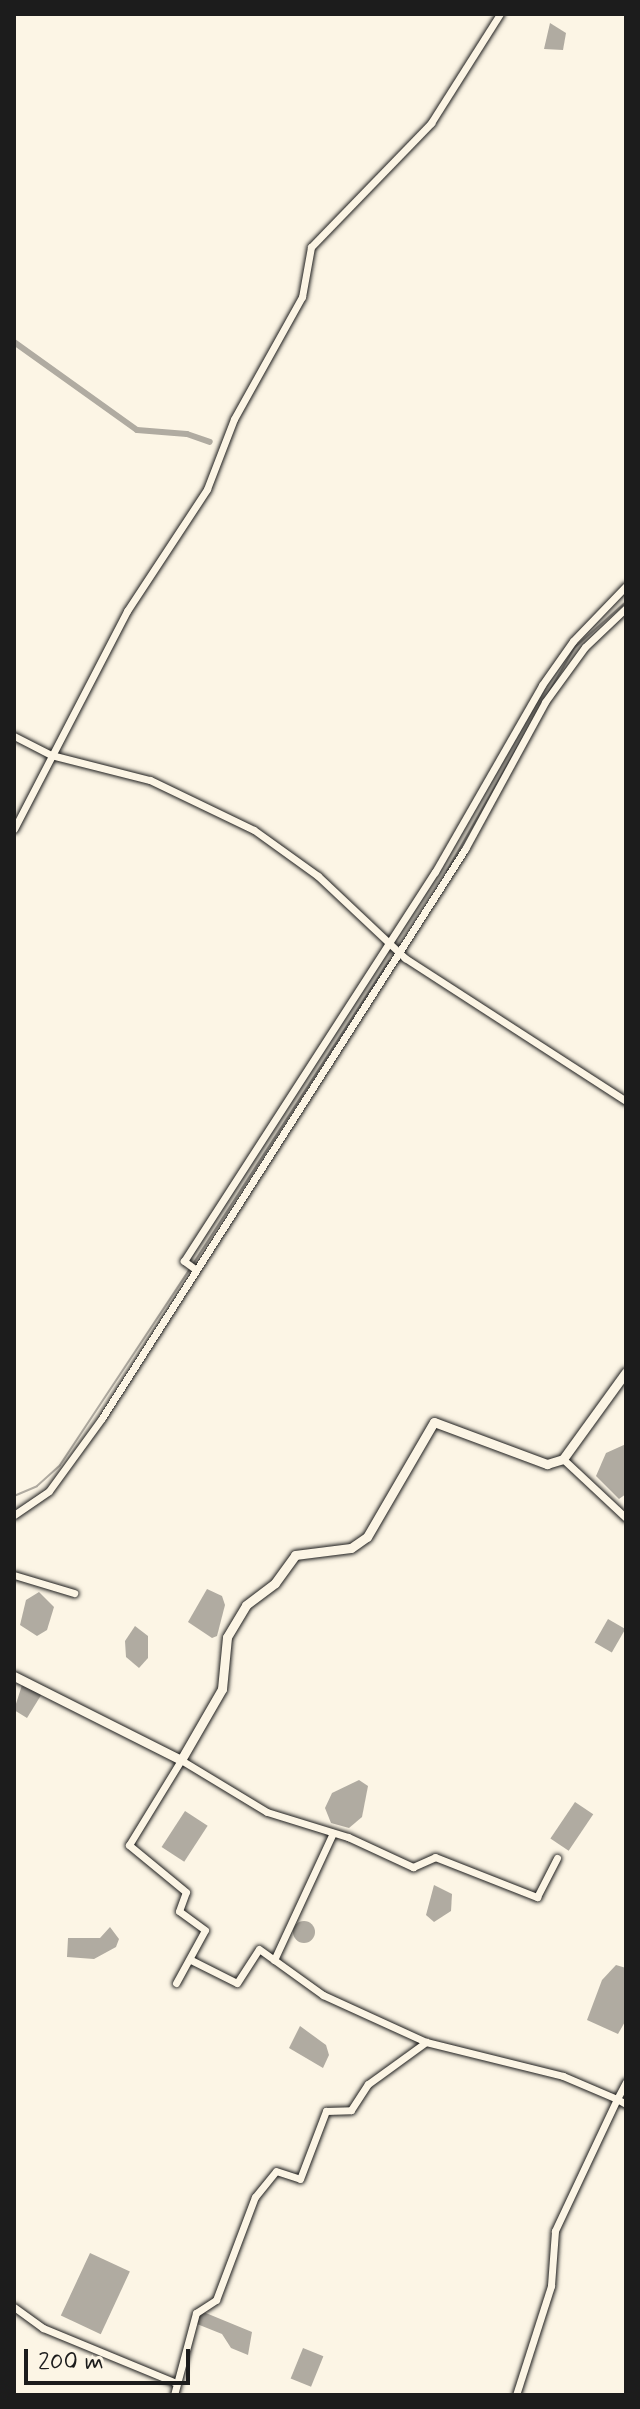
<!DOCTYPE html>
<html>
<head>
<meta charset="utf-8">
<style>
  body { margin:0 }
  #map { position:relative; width:640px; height:2409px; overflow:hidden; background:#fcf5e5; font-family:Mynerve,sans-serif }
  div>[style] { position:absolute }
  .water>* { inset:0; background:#b0aba1; transform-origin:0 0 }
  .round { border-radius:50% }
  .stream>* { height:2px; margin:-1px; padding:0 1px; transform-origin:1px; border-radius:1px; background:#b0aba1 }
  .canal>* { height:6px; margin:-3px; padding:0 3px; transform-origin:3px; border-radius:3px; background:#b0aba1 }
  .roads { filter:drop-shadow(0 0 2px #1c1c1c) drop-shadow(0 0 2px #1c1c1c) }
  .minor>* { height:7px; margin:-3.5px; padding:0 3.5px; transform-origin:3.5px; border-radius:3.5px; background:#fcf5e5 }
  .major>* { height:9px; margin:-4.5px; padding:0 4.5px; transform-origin:4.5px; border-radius:4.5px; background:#fcf5e5 }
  span { translate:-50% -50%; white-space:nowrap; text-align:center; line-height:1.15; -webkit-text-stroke:8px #fcf5e5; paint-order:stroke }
  .frame { position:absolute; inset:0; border:16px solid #1c1c1c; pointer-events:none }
  .scale { position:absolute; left:24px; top:2349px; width:166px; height:36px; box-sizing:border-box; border:4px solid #1c1c1c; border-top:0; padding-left:10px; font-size:24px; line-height:28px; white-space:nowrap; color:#1c1c1c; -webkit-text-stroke:6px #fcf5e5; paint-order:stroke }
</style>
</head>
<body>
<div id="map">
  <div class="water">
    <i style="clip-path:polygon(550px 23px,566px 33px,563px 50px,544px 49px)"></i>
    <i style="clip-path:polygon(626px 1444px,626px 1494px,619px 1499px,596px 1476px,606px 1453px)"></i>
    <i style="clip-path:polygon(207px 1589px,222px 1596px,225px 1605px,217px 1636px,212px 1638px,188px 1622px)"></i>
    <i style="clip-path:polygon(39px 1592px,54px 1607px,47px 1630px,37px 1636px,20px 1625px,26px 1600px)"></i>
    <i style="left:608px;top:1619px;width:20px;height:27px;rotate:30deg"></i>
    <i style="clip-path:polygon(135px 1626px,148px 1636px,148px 1658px,139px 1668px,126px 1657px,125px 1641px)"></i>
    <i style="clip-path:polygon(23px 1682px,43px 1692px,27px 1718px,14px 1710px)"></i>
    <i style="clip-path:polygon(359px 1780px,368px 1786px,362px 1817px,349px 1828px,331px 1823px,325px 1808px,332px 1793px)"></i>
    <i style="left:575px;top:1802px;width:22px;height:44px;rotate:34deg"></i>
    <i style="left:185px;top:1811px;width:27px;height:43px;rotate:33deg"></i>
    <i style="clip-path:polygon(434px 1885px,452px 1894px,451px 1911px,434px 1922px,426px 1915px)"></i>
    <i class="round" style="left:293px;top:1921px;width:22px;height:22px"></i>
    <i style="clip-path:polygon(110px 1927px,119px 1939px,116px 1947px,94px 1959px,67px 1957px,68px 1938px,100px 1938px)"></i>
    <i style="clip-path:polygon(616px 1965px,626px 1968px,626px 2020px,618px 2034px,587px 2020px,602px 1980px)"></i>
    <i style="clip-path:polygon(300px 2026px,326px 2045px,329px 2055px,323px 2068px,289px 2048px)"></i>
    <i style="left:90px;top:2253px;width:44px;height:69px;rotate:25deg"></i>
    <i style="clip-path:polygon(201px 2311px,252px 2332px,248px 2355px,231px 2348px,222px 2334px,197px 2324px)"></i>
    <i style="left:303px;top:2348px;width:22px;height:33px;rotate:22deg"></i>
  </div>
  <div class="stream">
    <i style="left:447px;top:871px;width:257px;rotate:-60.3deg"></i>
    <i style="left:574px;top:648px;width:69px;rotate:-41.5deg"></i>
    <i style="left:193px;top:1264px;width:361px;rotate:-57.1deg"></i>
    <i style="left:14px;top:1496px;width:25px;rotate:-23deg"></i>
    <i style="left:37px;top:1486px;width:31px;rotate:-42deg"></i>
    <i style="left:60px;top:1465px;width:234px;rotate:-56.5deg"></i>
  </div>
  <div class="canal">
    <i style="left:14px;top:342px;width:151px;rotate:35.6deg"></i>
    <i style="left:137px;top:430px;width:50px;rotate:4.6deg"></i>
    <i style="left:187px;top:434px;width:24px;rotate:19deg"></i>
  </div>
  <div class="roads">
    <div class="minor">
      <i style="left:14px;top:736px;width:42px;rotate:27.2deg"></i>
      <i style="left:51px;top:755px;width:102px;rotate:14.2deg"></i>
      <i style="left:150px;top:780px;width:115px;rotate:25.7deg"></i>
      <i style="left:254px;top:830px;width:79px;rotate:35.7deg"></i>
      <i style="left:318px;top:876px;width:120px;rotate:43.3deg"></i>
      <i style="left:405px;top:958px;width:263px;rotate:32.9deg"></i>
      <i style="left:14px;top:829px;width:246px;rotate:-62.6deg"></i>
      <i style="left:127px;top:611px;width:146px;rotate:-56.7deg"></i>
      <i style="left:207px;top:489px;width:75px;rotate:-68.9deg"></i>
      <i style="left:234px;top:419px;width:140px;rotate:-60.9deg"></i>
      <i style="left:302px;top:297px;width:51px;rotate:-79.8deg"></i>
      <i style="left:311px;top:247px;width:173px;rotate:-45.9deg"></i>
      <i style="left:431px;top:123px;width:129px;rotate:-57.7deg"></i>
      <i style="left:195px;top:1269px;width:14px;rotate:-144deg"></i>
      <i style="left:184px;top:1261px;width:463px;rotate:-57.2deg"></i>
      <i style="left:435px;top:872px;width:215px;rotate:-60.2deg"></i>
      <i style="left:542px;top:685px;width:54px;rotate:-54.8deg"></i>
      <i style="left:573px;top:641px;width:76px;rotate:-46.1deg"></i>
      <i style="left:563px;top:1459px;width:86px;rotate:43.1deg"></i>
      <i style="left:14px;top:1515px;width:42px;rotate:-34.4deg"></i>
      <i style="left:49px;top:1491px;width:90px;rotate:-54deg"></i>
      <i style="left:102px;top:1418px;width:675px;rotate:-57.46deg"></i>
      <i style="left:465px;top:849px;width:167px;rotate:-61.4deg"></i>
      <i style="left:545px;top:702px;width:68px;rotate:-54deg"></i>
      <i style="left:585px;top:647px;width:57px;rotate:-43.6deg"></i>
      <i style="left:14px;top:1575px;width:63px;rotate:16.7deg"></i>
      <i style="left:191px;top:1960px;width:51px;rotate:26.6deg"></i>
      <i style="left:237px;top:1983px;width:40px;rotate:-57.1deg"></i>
      <i style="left:259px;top:1949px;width:79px;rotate:35.7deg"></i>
      <i style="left:323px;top:1995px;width:113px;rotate:24.5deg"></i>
      <i style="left:426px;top:2042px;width:141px;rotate:13.9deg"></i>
      <i style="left:563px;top:2076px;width:59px;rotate:23.1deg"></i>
      <i style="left:617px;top:2099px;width:146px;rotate:115.2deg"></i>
      <i style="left:555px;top:2231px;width:55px;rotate:94.2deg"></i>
      <i style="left:551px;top:2286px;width:114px;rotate:107.8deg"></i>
      <i style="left:274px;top:1960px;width:140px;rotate:-65.1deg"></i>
      <i style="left:176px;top:1983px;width:60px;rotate:-61.3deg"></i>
      <i style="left:205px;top:1930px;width:32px;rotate:-144deg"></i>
      <i style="left:179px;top:1911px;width:20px;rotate:-70deg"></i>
      <i style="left:186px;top:1892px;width:74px;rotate:-140.5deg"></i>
      <i style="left:129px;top:1845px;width:100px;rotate:-58.5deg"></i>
      <i style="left:181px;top:1760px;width:100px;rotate:31.2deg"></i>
      <i style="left:267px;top:1812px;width:85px;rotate:17.2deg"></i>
      <i style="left:348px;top:1837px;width:72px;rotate:24.8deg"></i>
      <i style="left:413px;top:1867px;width:24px;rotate:-24deg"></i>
      <i style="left:435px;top:1857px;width:110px;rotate:21.4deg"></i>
      <i style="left:537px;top:1897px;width:44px;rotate:-62.9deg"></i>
      <i style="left:626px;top:2082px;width:19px;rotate:118deg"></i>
      <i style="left:617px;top:2099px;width:10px;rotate:29deg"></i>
      <i style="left:14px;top:2307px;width:36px;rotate:36deg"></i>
      <i style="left:43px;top:2328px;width:142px;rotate:22.4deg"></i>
      <i style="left:174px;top:2395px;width:85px;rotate:-75deg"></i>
      <i style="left:196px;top:2313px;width:24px;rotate:-33deg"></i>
      <i style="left:216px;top:2300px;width:110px;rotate:-69.3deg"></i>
      <i style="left:255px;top:2197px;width:33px;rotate:-51deg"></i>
      <i style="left:276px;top:2171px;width:25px;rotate:18deg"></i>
      <i style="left:300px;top:2179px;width:73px;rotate:-69.1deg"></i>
      <i style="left:326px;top:2111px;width:25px;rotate:-2deg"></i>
      <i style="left:351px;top:2110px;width:31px;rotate:-57deg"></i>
      <i style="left:368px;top:2084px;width:72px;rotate:-35.9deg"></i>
    </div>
    <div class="major">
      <i style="left:14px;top:1676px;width:187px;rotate:26.7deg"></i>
      <i style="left:181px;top:1760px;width:82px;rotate:-60deg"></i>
      <i style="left:222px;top:1689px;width:52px;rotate:-84.5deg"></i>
      <i style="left:227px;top:1637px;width:37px;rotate:-59deg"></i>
      <i style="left:246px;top:1605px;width:36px;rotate:-37deg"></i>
      <i style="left:275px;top:1583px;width:34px;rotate:-54deg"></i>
      <i style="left:295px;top:1555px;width:56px;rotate:-7.1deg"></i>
      <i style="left:351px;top:1548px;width:19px;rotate:-35deg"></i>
      <i style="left:367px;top:1537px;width:133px;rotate:-59.8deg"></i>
      <i style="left:434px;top:1422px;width:121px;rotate:20.4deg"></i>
      <i style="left:547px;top:1464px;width:17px;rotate:-17deg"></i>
      <i style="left:563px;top:1459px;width:107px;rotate:-54.1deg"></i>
    </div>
  </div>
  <div class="frame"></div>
  <div class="scale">200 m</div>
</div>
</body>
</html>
